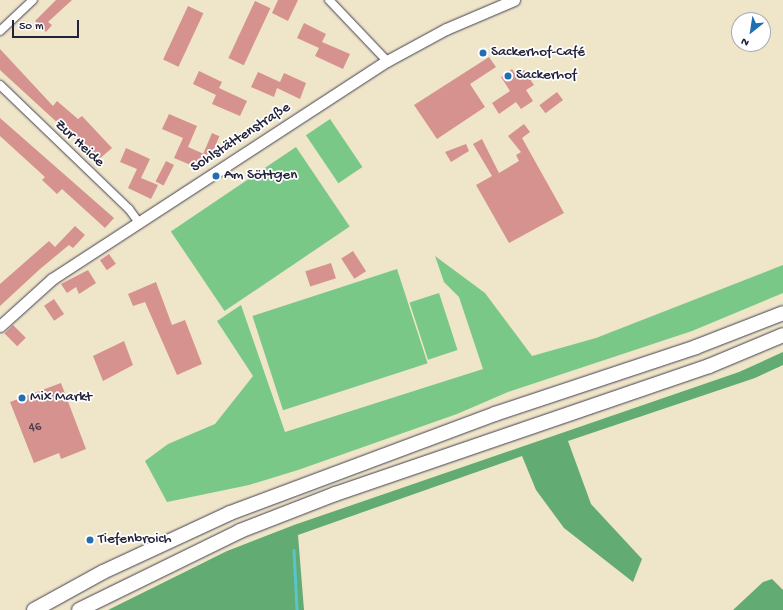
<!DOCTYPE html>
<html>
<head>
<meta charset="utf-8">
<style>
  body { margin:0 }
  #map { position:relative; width:783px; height:610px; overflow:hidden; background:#efe5c9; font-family:"Gochi Hand",sans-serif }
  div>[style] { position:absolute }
  .green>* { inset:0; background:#79c888; transform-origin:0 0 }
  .forest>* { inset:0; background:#62ac74 }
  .stream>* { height:2.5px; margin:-1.25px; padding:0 1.25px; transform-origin:1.25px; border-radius:1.25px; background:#57c5cc }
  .building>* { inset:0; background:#d6928f; transform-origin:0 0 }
  .roads { filter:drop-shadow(0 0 1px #413f50) drop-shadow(0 0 1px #413f50) }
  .street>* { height:8px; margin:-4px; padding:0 4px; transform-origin:4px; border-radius:4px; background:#fff }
  .secondary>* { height:11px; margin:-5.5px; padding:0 5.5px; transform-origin:5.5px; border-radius:5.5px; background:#fff }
  .highway>* { height:14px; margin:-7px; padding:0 7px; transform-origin:7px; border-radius:7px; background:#fff }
  .dots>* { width:11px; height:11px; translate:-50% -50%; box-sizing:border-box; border:2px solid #fff; border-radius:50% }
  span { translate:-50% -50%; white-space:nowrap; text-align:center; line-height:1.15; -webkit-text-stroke:3.5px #fff; paint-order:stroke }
  .number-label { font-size:13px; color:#4f3e50 }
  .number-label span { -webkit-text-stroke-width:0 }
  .poi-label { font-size:15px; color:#22223b }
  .left { translate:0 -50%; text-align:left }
  .street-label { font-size:15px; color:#22223b }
  .north { position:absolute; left:731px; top:12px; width:40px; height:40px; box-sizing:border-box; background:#fff; border:1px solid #a7a7b1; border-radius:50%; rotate:210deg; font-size:11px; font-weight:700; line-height:16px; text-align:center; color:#22223b }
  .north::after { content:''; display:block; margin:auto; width:14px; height:18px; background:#1f6fb2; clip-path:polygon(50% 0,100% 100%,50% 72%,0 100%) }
  .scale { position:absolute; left:12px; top:20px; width:67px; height:18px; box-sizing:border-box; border:2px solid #22223b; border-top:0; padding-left:5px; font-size:12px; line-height:14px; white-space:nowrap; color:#22223b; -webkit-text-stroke:3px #fff; paint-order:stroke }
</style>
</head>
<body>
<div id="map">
  <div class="green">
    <i style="left:330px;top:119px;width:58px;height:29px;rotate:56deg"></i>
    <i style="left:296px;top:147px;width:96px;height:151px;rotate:56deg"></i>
    <i style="clip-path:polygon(435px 256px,485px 293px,532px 356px,596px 338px,783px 265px,783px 293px,692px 331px,508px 392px,457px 414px,298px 470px,249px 485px,167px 502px,145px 461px,168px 444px,215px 424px,253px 376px,217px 321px,241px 305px,285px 432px,483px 369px,459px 297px,444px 282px)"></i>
    <i style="left:397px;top:269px;width:99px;height:152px;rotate:72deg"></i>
    <i style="left:439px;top:293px;width:60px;height:31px;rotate:72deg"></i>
  </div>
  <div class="forest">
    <i style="clip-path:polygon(783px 352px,783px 365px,755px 378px,568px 441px,591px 504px,642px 559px,633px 582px,564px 528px,536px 490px,522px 456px,298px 535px,304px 610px,108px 610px,227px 551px,294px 525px,739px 372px)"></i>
    <i style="clip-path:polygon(772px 579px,783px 590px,783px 610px,733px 610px,763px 582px)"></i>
  </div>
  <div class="stream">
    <i style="left:294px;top:550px;width:60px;rotate:87.1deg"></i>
  </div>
  <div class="building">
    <i style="clip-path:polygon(56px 0,72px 0,48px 22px,52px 25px,46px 32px,35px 21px)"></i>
    <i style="clip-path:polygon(278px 0,298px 0,288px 21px,272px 13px)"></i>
    <i style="left:255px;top:1px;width:17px;height:63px;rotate:25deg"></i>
    <i style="left:188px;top:6px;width:17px;height:59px;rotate:25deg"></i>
    <i style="clip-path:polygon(304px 23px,326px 34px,322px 42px,350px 54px,343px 69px,315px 56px,319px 48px,297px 38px)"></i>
    <i style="clip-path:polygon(0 49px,53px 106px,57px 101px,78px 119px,82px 116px,112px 148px,98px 160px,0 70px)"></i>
    <i style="clip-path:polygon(489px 57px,496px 67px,470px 84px,485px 107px,437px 139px,414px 105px)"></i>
    <i style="clip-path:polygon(512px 69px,516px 75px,524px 70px,534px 85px,526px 90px,533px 101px,521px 109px,516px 102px,499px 114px,492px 103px,510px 91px,501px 77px)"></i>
    <i style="clip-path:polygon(199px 71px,222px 82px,219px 88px,247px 101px,240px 116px,212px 104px,216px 95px,193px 84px)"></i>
    <i style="clip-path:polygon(258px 72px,280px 82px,284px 73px,306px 83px,300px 99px,277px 88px,274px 97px,251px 87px)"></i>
    <i style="left:557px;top:92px;width:10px;height:22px;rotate:53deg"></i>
    <i style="clip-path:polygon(169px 114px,197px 126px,188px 147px,204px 154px,198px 168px,174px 158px,183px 138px,162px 129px)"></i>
    <i style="clip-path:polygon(0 118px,114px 218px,105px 228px,62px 189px,57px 194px,42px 180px,45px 177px,0 136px)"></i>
    <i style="clip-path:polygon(524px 124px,530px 132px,522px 138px,564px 213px,509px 243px,476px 185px,492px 176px,473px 144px,482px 139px,499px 173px,519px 161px,516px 155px,521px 152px,508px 136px)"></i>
    <i style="left:212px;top:133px;width:8px;height:22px;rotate:23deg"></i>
    <i style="clip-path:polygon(466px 144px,469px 151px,451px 162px,445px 152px)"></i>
    <i style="clip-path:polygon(126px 148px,150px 159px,141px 178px,158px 185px,151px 199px,128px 188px,137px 169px,120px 162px)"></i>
    <i style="left:166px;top:161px;width:9px;height:23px;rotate:27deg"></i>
    <i style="clip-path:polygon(75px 226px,85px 235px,73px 248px,69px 245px,40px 269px,0 306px,0 284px,49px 241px,55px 247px)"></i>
    <i style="left:353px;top:251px;width:24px;height:14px;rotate:57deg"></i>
    <i style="left:109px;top:254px;width:12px;height:11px;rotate:55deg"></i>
    <i style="left:331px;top:263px;width:16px;height:27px;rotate:72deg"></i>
    <i style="clip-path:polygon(88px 270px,96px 283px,79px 294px,76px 287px,67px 293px,61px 284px)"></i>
    <i style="clip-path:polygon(156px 282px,172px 325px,185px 320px,202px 364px,177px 375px,145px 302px,133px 306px,128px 294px)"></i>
    <i style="left:54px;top:299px;width:18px;height:12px;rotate:56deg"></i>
    <i style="left:13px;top:325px;width:18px;height:12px;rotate:45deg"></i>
    <i style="clip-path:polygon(124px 341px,133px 365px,103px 381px,93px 356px)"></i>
    <i style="clip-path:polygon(61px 383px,86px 449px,61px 459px,59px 453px,34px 463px,10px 402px)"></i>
  </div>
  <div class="roads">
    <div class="street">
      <i style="left:329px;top:0;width:84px;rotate:46.4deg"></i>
      <i style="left:0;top:31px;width:45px;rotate:-43.2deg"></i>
      <i style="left:0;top:85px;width:179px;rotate:43.9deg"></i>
      <i style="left:129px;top:209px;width:17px;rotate:54deg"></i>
    </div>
    <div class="secondary">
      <i style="left:0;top:326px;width:70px;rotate:-42.1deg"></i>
      <i style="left:52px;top:279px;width:400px;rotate:-33.1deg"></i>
      <i style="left:387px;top:61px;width:67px;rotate:-28.5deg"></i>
      <i style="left:446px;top:29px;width:74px;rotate:-23.1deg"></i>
    </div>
    <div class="highway">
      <i style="left:34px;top:610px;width:79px;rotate:-28.8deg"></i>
      <i style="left:103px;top:572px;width:140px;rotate:-24.9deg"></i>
      <i style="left:230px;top:513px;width:283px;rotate:-20.5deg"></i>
      <i style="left:495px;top:414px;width:212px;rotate:-18.4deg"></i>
      <i style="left:696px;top:347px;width:93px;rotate:-21.3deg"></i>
      <i style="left:79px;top:610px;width:179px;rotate:-26.1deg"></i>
      <i style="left:240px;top:531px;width:102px;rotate:-21.3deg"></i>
      <i style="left:335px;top:494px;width:395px;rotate:-18.9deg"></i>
      <i style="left:709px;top:366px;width:80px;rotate:-22.7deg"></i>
    </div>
  </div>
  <div class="dots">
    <i style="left:483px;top:53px;background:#1f6fb2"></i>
    <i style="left:508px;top:76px;background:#1f6fb2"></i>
    <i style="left:216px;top:176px;background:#1f6fb2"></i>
    <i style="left:22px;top:398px;background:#1f6fb2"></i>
    <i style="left:90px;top:540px;background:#1f6fb2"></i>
  </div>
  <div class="number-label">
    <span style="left:35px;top:428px">46</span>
  </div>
  <div class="poi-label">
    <span class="left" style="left:491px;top:53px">Sackerhof-Café</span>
    <span class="left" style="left:516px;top:76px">Sackerhof</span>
    <span class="left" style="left:224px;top:176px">Am Söttgen</span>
    <span class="left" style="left:30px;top:398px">Mix Markt</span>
    <span class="left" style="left:98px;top:540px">Tiefenbroich</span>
  </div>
  <div class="street-label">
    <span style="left:241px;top:138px;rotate:-33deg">Sohlstättenstraße</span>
    <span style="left:79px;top:144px;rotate:43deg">Zur Heide</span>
  </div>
  <div class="north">N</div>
  <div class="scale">50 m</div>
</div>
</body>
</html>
